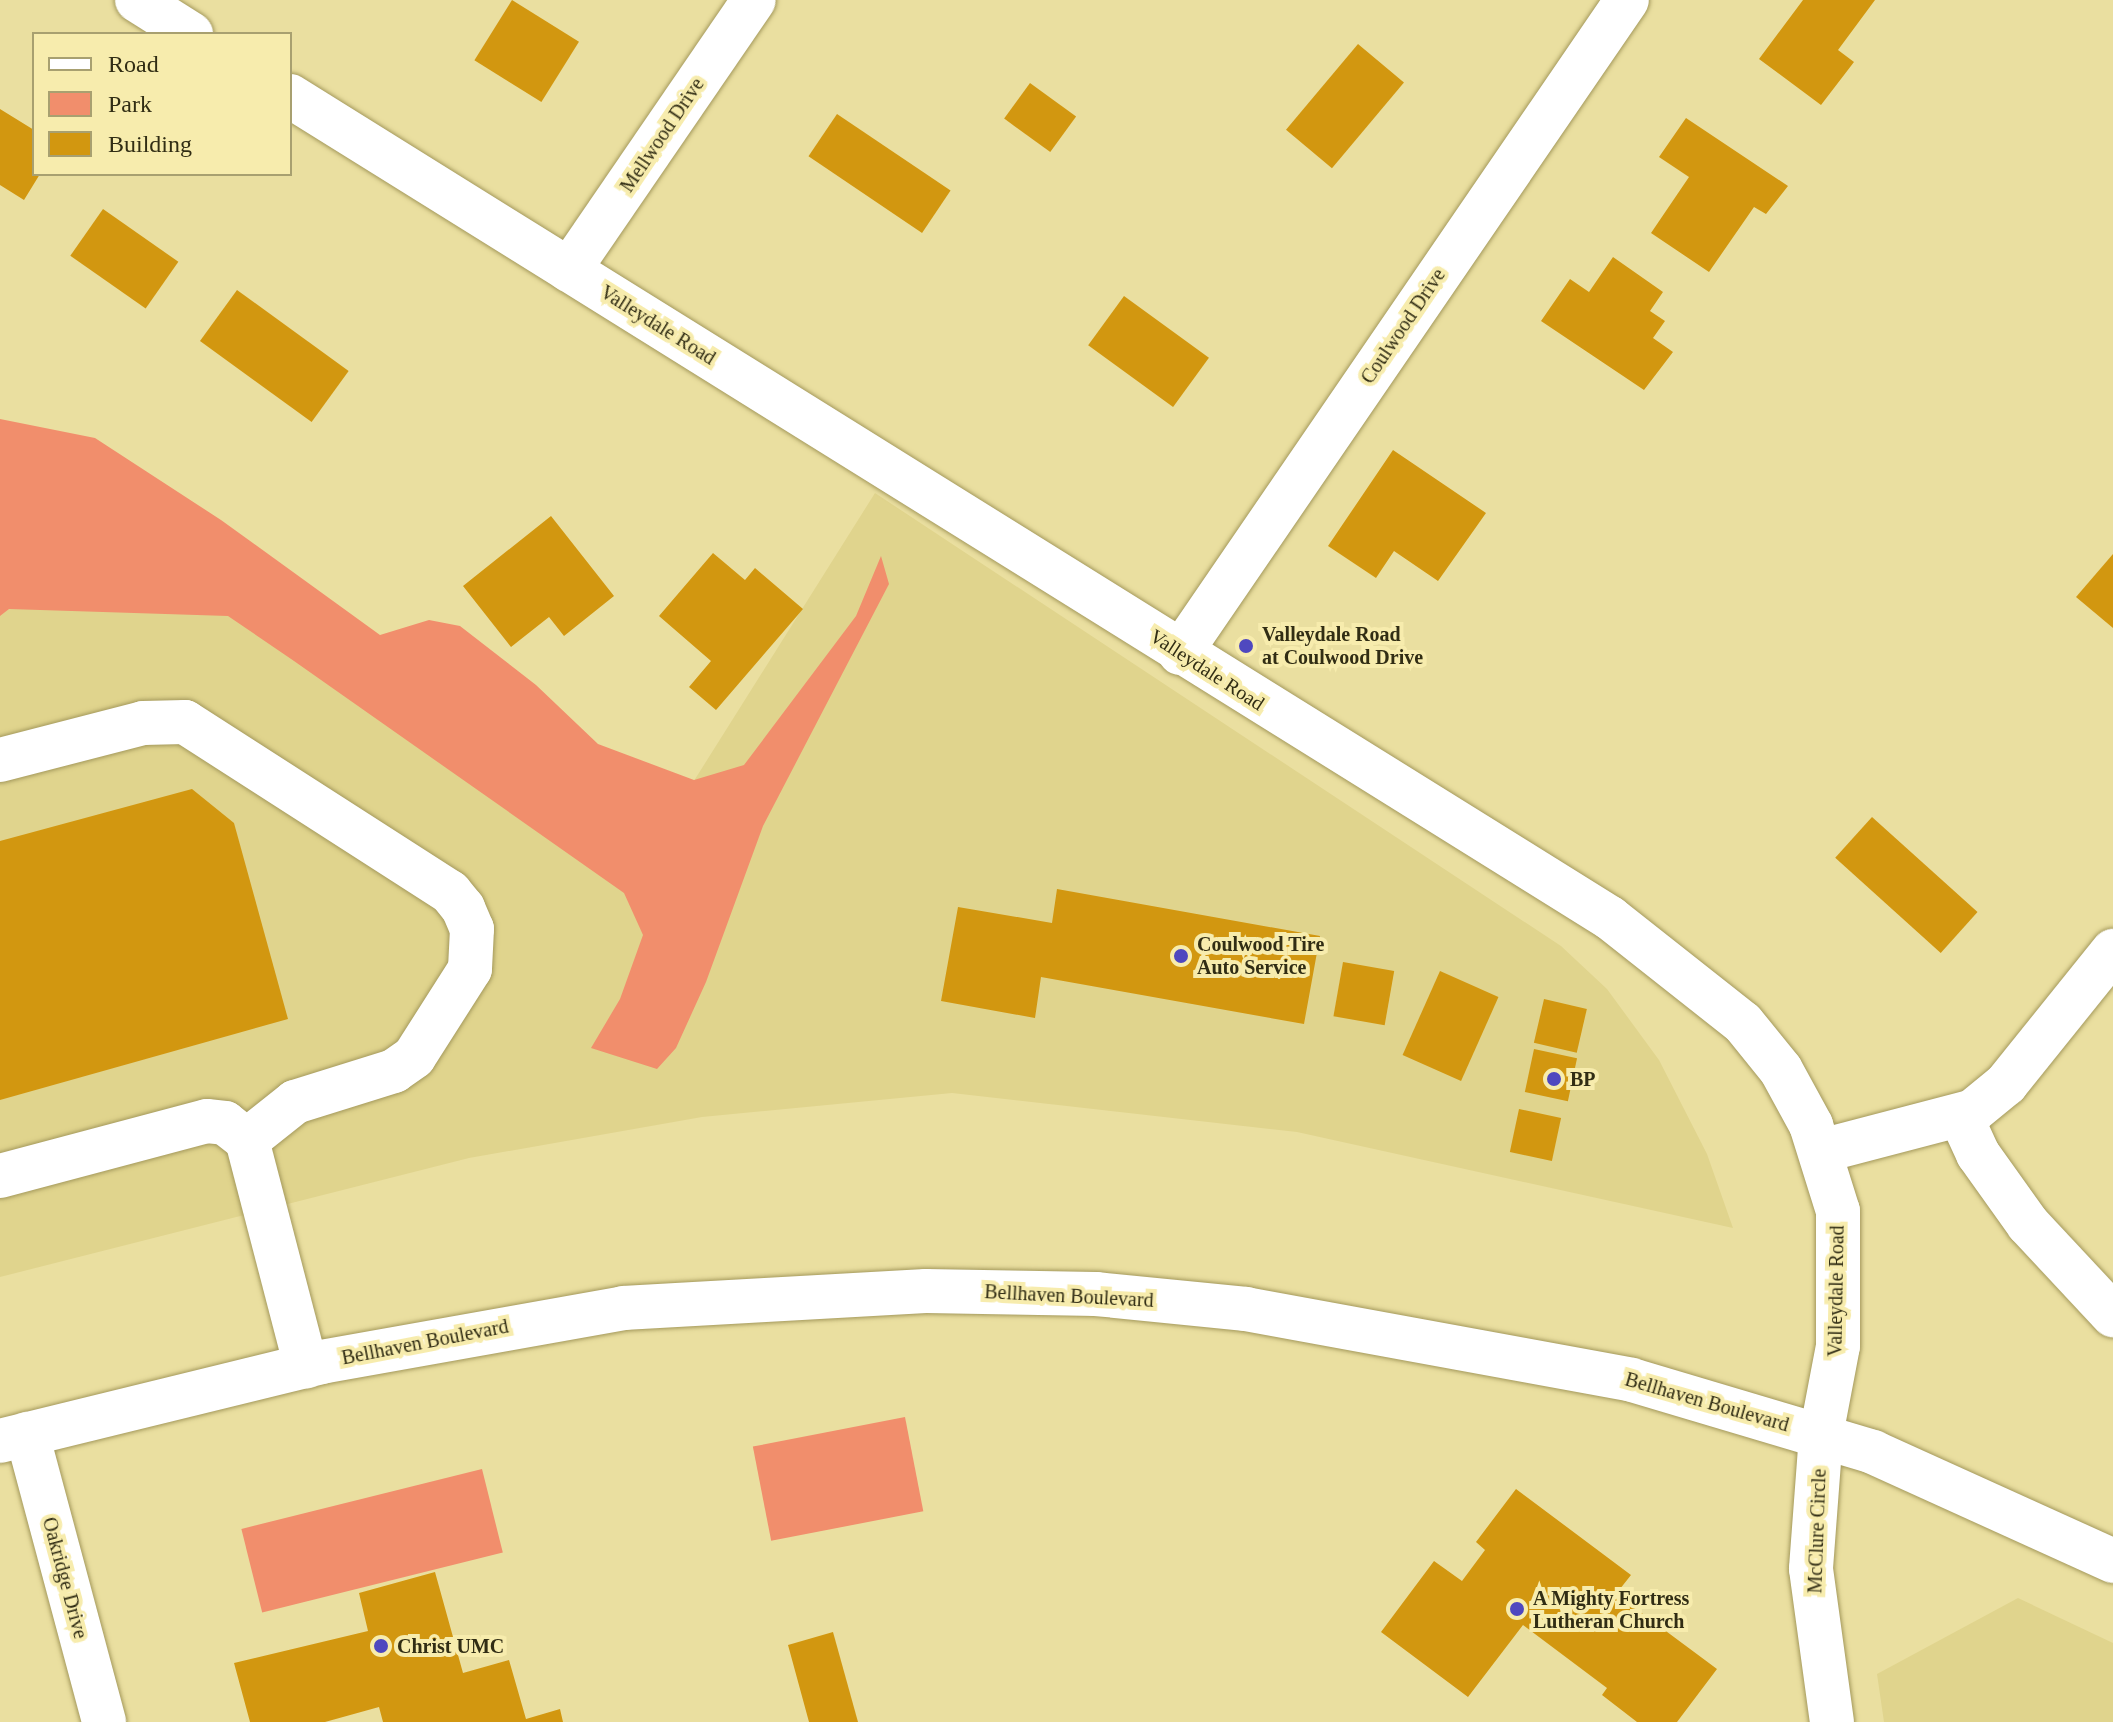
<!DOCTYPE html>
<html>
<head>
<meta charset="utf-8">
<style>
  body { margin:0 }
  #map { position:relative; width:2113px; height:1722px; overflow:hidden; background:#eadfa0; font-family:"Times New Roman",serif }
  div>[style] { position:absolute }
  .built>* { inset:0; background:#e0d48d }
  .green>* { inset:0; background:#f18e6c; transform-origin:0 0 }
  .building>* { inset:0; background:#d29710; transform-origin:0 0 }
  .roads { filter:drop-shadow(0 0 2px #a4995c) drop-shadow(0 0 2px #a4995c) }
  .minor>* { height:44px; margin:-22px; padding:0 22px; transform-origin:22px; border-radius:22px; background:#fff }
  .major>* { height:44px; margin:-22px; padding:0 22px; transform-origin:22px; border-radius:22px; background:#fff }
  .dots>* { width:22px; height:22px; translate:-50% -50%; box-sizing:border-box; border:4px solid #f7ecad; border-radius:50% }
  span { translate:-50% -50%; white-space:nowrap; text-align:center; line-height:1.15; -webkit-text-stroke:8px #f7ecad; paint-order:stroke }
  .street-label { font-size:20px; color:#312d14 }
  .poi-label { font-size:20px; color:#312d14; font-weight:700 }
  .left { translate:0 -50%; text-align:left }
  .legend { position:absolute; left:32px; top:32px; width:260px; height:144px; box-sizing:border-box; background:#f7ecad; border:2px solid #a8a070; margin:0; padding:10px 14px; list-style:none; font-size:24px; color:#312d14 }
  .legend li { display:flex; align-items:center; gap:16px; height:40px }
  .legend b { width:40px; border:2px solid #a8a070 }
</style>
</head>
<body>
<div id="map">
  <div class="built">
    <i style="clip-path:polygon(0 453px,658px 838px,875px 493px,1561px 946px,1607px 989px,1659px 1060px,1707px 1154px,1733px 1228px,1297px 1132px,952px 1093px,702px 1117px,469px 1158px,0 1277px)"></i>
    <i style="clip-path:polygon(2018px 1598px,2113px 1643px,2113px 1722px,1884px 1722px,1877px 1674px)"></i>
  </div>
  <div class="green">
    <i style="clip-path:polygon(0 419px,95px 438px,221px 520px,380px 635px,429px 620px,460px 626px,536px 685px,598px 744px,694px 780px,744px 765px,856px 616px,881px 556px,889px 584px,763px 826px,706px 982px,676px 1048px,657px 1069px,591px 1048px,620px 999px,643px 935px,624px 893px,294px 661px,228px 616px,9px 609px,0 616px)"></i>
    <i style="left:905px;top:1417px;width:96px;height:155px;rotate:79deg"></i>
    <i style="left:482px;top:1469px;width:86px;height:248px;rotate:76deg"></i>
  </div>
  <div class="building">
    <i style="left:512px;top:0;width:79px;height:71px;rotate:32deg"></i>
    <i style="clip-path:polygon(1803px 0,1875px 0,1838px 50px,1854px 62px,1821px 105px,1759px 59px)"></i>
    <i style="left:1358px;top:44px;width:60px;height:112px;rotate:40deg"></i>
    <i style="left:1030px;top:83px;width:57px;height:44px;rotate:36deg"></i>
    <i style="clip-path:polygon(0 109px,34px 130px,34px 174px,40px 174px,24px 200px,0 185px)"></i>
    <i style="left:837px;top:114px;width:137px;height:51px;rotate:34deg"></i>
    <i style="clip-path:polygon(1686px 118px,1788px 186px,1766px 214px,1754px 207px,1709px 272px,1651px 233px,1689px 177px,1659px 157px)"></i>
    <i style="left:103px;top:209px;width:92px;height:57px;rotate:35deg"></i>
    <i style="clip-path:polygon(1613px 257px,1663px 292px,1650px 311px,1665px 321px,1653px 338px,1673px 352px,1644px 390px,1541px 321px,1570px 279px,1589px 292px)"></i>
    <i style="left:237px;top:290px;width:138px;height:63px;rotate:36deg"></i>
    <i style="left:1124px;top:296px;width:105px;height:61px;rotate:36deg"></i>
    <i style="clip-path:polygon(1393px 450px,1486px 513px,1438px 581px,1394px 551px,1376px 578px,1328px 546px)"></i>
    <i style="clip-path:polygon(551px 516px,614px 596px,564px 636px,549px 617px,511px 647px,463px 586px)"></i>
    <i style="clip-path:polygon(713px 553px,745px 580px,755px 568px,803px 609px,716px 710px,689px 687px,711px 661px,659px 616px)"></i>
    <i style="clip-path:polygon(2113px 554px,2113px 628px,2076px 597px)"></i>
    <i style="clip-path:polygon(192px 789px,234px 823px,288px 1019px,0 1100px,0 841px)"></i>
    <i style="left:1872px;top:817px;width:142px;height:55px;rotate:42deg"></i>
    <i style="clip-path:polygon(1057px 889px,1320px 936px,1304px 1024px,1041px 977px,1035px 1018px,941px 1001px,958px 907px,1052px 923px)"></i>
    <i style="left:1343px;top:962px;width:52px;height:55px;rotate:10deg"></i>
    <i style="left:1440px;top:971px;width:64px;height:92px;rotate:24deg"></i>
    <i style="left:1544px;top:999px;width:44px;height:45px;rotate:13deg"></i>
    <i style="left:1534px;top:1049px;width:44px;height:44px;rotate:12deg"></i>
    <i style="left:1519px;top:1109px;width:43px;height:44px;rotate:12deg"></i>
    <i style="clip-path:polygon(1516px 1489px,1631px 1575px,1616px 1594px,1717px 1669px,1677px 1722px,1637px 1722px,1602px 1695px,1607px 1688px,1523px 1625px,1468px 1697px,1381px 1632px,1434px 1561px,1462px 1581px,1485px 1550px,1476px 1542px)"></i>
    <i style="clip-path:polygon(435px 1572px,463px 1673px,509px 1660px,526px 1719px,560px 1709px,563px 1722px,383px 1722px,379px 1707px,325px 1722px,250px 1722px,234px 1663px,368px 1631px,359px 1593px)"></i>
    <i style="clip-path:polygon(833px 1632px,858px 1722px,809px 1722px,788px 1645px)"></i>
  </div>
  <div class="roads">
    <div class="minor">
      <i style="left:137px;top:0;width:64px;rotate:32.2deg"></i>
      <i style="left:290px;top:96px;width:1555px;rotate:31.91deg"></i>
      <i style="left:1610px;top:918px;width:169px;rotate:38.3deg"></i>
      <i style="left:1743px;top:1023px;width:60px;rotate:51deg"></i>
      <i style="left:1781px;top:1070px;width:63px;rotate:61.4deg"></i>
      <i style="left:1811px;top:1125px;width:90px;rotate:72.6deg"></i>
      <i style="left:1838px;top:1211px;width:135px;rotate:90deg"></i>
      <i style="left:1838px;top:1346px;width:91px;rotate:100.8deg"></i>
      <i style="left:1821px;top:1435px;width:134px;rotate:94.3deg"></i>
      <i style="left:1811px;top:1569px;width:154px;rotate:82.2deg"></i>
      <i style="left:569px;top:270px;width:327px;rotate:-55.6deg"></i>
      <i style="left:1180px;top:653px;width:791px;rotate:-55.61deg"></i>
      <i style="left:0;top:760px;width:148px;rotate:-14.5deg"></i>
      <i style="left:143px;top:723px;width:42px;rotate:-1.4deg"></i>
      <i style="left:185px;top:722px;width:315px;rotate:32.7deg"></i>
      <i style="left:450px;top:892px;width:21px;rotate:51deg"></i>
      <i style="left:463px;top:908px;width:23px;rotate:67deg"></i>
      <i style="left:472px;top:929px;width:40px;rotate:92.9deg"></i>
      <i style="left:470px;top:969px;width:104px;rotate:122.5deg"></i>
      <i style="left:414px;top:1057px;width:24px;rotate:145deg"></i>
      <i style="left:394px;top:1071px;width:104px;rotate:162.6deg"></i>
      <i style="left:295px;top:1102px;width:61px;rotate:141.6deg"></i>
      <i style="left:1961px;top:1117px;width:41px;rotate:65.3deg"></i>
      <i style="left:1978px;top:1154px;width:86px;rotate:54.5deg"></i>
      <i style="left:2028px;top:1224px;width:125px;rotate:47deg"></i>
      <i style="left:1821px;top:1151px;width:157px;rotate:-14.7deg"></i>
      <i style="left:1973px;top:1111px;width:43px;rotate:-39.3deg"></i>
      <i style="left:2006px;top:1084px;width:171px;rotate:-51.2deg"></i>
      <i style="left:0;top:1176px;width:214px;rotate:-14.9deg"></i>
      <i style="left:207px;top:1121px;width:18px;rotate:6deg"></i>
      <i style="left:225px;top:1123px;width:28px;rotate:38deg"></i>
      <i style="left:247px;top:1140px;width:234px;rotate:75.4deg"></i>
      <i style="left:27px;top:1434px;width:298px;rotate:75deg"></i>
    </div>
    <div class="major">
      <i style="left:0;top:1441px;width:331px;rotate:-13.8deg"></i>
      <i style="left:321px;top:1362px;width:307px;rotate:-10.1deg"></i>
      <i style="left:623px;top:1308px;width:303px;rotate:-3.2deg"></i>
      <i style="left:926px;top:1291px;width:170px;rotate:1deg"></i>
      <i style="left:1096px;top:1294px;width:151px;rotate:5.7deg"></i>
      <i style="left:1246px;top:1309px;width:392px;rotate:10.4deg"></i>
      <i style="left:1632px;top:1380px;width:252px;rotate:16.6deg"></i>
      <i style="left:1873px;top:1452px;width:264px;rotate:24.4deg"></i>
    </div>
  </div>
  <div class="dots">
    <i style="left:1246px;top:646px;background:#4f48bf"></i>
    <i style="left:1181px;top:956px;background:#4f48bf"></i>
    <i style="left:1554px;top:1079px;background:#4f48bf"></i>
    <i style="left:1517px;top:1609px;background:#4f48bf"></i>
    <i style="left:381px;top:1646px;background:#4f48bf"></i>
  </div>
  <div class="street-label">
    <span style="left:662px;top:135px;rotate:-56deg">Mellwood Drive</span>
    <span style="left:658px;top:325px;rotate:32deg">Valleydale Road</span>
    <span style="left:1403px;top:326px;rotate:-56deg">Coulwood Drive</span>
    <span style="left:1207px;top:670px;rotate:33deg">Valleydale Road</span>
    <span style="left:1836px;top:1291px;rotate:-89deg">Valleydale Road</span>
    <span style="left:1069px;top:1296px;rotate:3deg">Bellhaven Boulevard</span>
    <span style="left:425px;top:1342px;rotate:-11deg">Bellhaven Boulevard</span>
    <span style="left:1707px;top:1402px;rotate:16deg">Bellhaven Boulevard</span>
    <span style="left:1817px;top:1531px;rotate:-88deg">McClure Circle</span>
    <span style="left:65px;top:1578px;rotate:75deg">Oakridge Drive</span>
  </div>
  <div class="poi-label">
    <span class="left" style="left:1262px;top:646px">Valleydale Road<br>at Coulwood Drive</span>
    <span class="left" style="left:1197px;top:956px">Coulwood Tire<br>Auto Service</span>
    <span class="left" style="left:1570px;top:1079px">BP</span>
    <span class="left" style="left:1533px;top:1610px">A Mighty Fortress<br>Lutheran Church</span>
    <span class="left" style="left:397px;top:1646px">Christ UMC</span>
  </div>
  <ul class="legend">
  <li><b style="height:10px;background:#fff"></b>Road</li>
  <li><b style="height:22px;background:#f18e6c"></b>Park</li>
  <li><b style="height:22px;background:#d29710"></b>Building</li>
  </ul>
</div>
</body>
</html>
